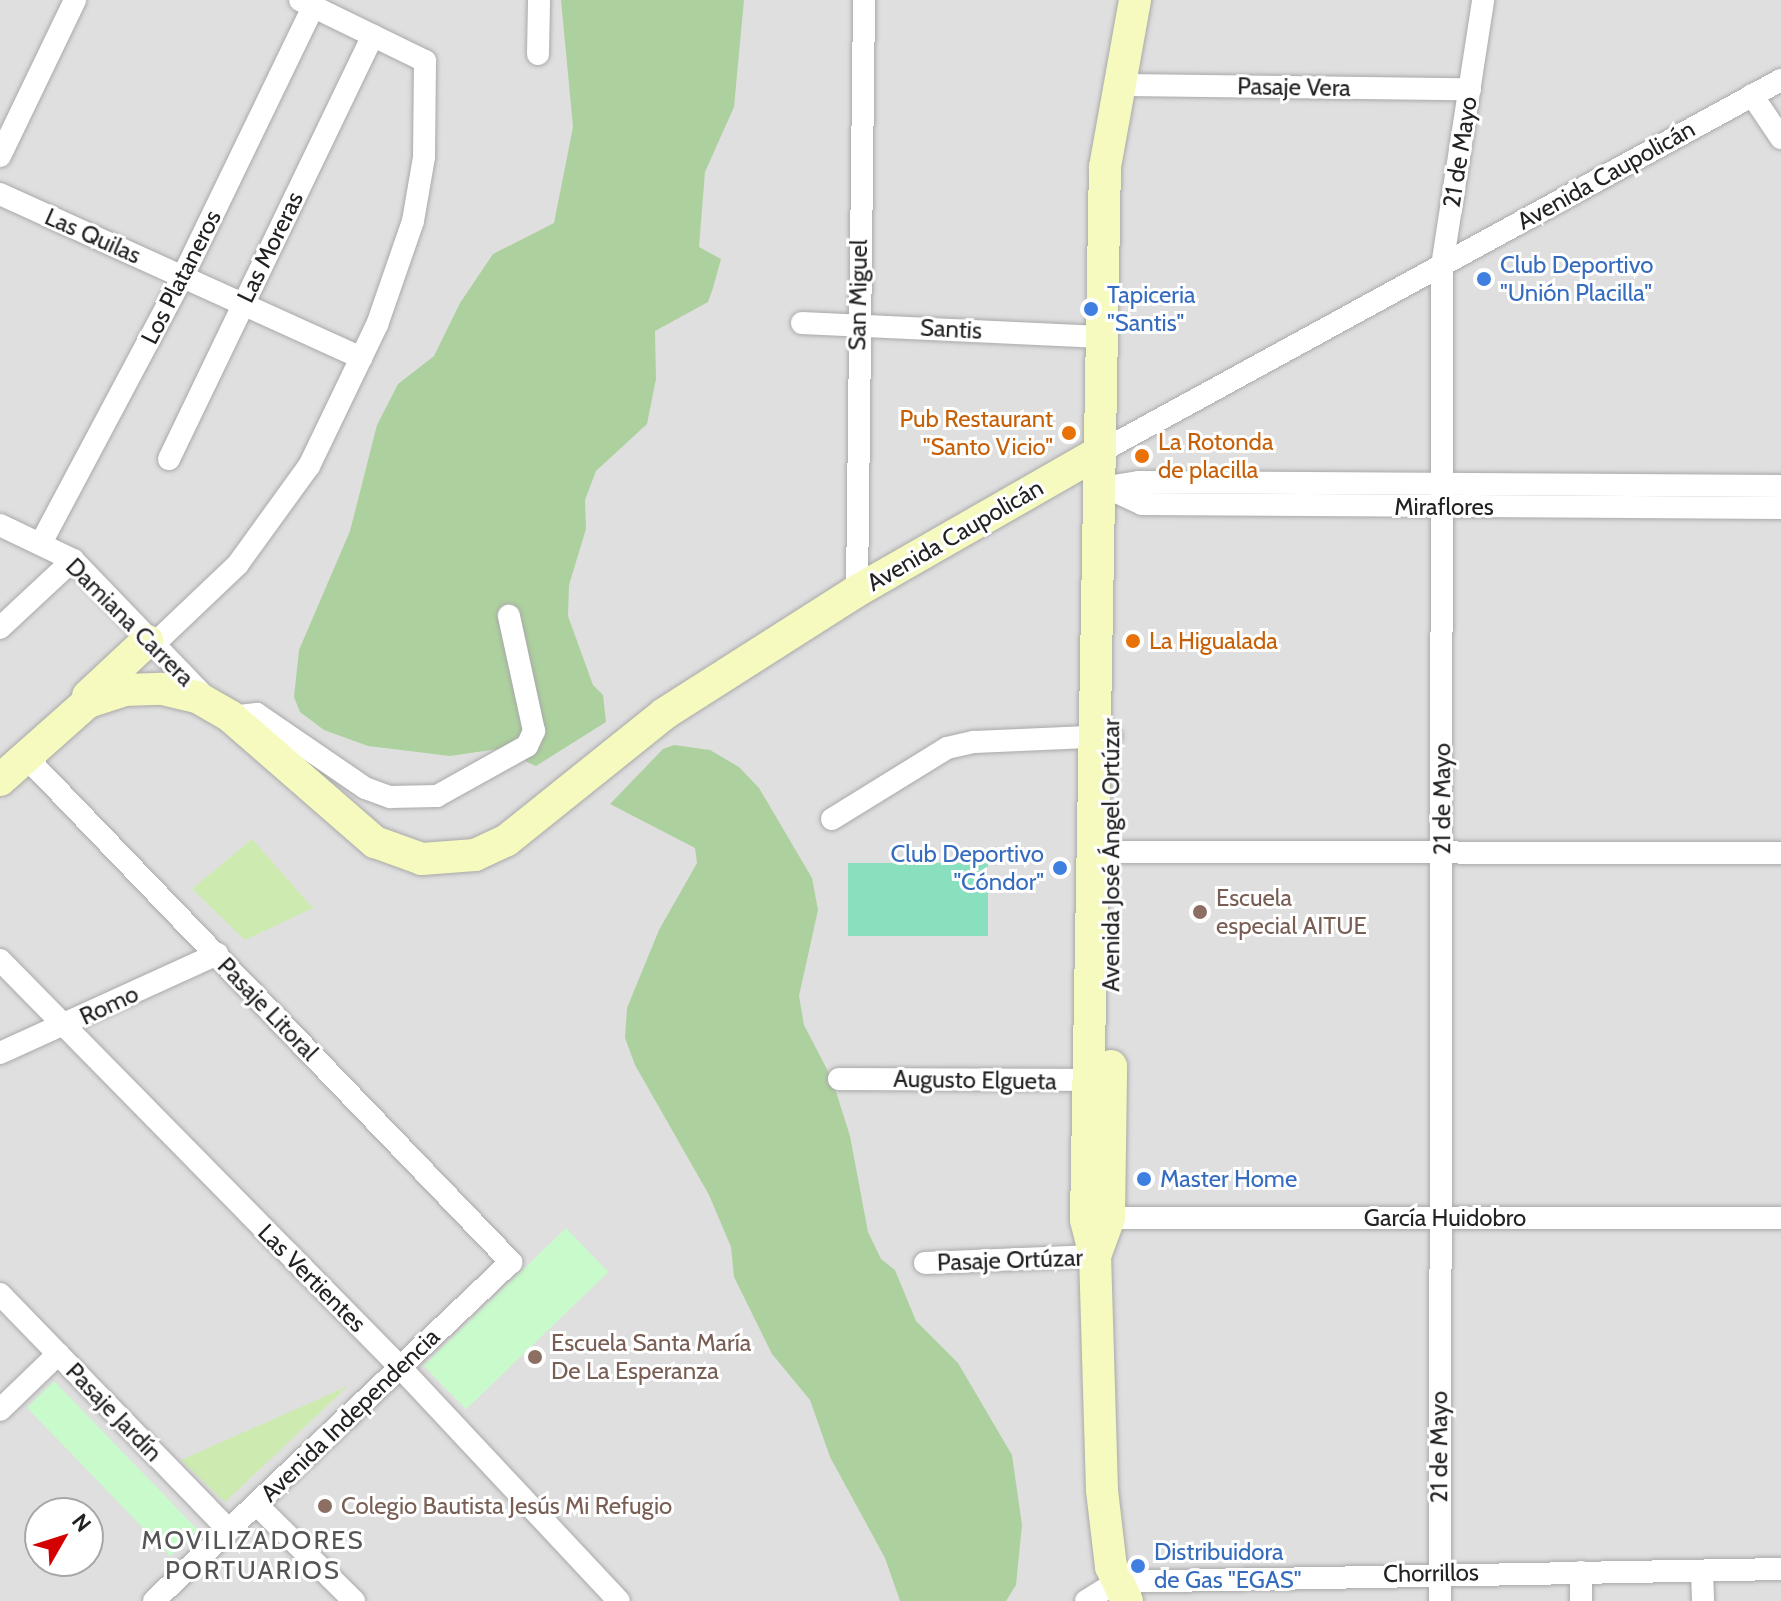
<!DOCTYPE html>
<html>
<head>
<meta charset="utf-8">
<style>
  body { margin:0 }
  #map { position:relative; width:1781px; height:1601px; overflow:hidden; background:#f2efe9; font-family:Cabin,sans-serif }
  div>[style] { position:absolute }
  .residential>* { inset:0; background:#e0dfdf }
  .grass>* { inset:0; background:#cdebb0 }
  .forest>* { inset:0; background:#add19e }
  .park>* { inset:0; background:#c8facc; transform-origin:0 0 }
  .pitch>* { inset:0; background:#88e0be; transform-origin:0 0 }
  .roads { filter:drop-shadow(0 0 2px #a9a9a9) drop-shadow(0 0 2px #a9a9a9) }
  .street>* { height:22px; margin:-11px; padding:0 11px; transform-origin:11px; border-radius:11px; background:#fff }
  .secondary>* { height:32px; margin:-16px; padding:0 16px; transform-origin:16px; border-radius:16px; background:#f7fabf }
  .dots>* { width:22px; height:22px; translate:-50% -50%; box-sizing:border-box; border:4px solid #fff; border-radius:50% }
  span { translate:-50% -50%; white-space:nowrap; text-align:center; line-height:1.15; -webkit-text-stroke:6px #fff; paint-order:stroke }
  .street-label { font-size:24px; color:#222 }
  .shop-label { font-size:24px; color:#366cbe }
  .left { translate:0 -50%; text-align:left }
  .right { translate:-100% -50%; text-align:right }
  .food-label { font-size:24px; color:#c56008 }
  .education-label { font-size:24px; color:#785e54 }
  .neighbourhood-label { font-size:26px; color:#555; letter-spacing:2px }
  .north { position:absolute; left:24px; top:1497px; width:80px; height:80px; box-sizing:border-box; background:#fff; border:2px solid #a7a7a7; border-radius:50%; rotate:51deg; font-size:22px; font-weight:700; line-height:32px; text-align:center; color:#222 }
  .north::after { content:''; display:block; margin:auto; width:28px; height:36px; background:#d40000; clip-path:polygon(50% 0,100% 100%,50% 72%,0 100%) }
</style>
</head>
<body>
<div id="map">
  <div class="residential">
    <i style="clip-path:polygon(evenodd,0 0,1781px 0,1781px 1601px,0 1601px,0 0,40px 1513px,88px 1513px,88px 1561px,40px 1561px,40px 1513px)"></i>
  </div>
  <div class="grass">
    <i style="clip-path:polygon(252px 839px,313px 908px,245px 940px,192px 889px)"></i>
    <i style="clip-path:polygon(348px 1386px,225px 1502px,181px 1460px)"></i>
  </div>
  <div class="forest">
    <i style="clip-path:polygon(561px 0,744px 0,734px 107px,705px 172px,699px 247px,721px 259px,713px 288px,708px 302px,655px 331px,656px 379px,647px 424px,596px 471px,585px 500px,586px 529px,569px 585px,568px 616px,593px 685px,603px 695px,606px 722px,536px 766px,498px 749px,450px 756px,368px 746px,324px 730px,300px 712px,294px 697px,299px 650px,350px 531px,377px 425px,398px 384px,434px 356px,460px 303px,493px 254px,554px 223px,573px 127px)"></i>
    <i style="clip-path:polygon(674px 745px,710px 750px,739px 767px,759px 788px,812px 878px,818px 910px,799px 996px,804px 1025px,832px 1079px,850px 1136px,868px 1232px,881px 1259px,895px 1270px,916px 1321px,958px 1363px,1012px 1455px,1022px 1525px,1016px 1585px,1006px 1601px,900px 1601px,885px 1558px,830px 1457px,810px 1400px,772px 1354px,734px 1277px,731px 1247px,709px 1195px,635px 1065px,625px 1038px,627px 1008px,659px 930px,697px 863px,695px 848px,610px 804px,663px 749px)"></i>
  </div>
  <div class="park">
    <i style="left:566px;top:1228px;width:61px;height:198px;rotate:46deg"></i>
    <i style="left:54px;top:1381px;width:207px;height:38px;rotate:46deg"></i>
  </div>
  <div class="pitch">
    <i style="left:848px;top:863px;width:140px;height:73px"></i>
  </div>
  <div class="roads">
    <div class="street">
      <i style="left:538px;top:54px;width:54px;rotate:-88.9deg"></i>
      <i style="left:1118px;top:85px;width:352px;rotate:0.7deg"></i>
      <i style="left:1752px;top:95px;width:52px;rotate:56deg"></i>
      <i style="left:0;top:156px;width:173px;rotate:-64.3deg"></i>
      <i style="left:0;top:194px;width:397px;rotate:24.4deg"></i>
      <i style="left:802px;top:323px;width:299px;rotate:2.7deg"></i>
      <i style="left:1100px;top:452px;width:776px;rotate:-28.65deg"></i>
      <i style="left:169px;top:459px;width:470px;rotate:-64.3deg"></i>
      <i style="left:1095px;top:489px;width:45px;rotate:-9deg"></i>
      <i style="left:1139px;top:482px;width:642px;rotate:0.36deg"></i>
      <i style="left:1110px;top:489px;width:35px;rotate:25deg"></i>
      <i style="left:1142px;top:504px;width:639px;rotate:0.36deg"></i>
      <i style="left:0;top:525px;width:81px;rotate:25.6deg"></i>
      <i style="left:73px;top:560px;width:190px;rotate:46.1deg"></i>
      <i style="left:41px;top:543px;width:302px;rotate:-62deg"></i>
      <i style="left:183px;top:276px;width:299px;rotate:-64.2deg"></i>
      <i style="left:857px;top:591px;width:591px;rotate:-89.32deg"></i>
      <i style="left:0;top:628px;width:100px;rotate:-43deg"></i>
      <i style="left:152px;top:646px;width:119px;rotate:-43.6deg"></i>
      <i style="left:238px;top:564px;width:121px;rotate:-54.1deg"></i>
      <i style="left:309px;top:466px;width:157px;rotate:-64.3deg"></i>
      <i style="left:377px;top:325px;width:110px;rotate:-70.9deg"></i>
      <i style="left:413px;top:221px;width:65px;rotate:-80.2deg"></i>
      <i style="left:424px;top:157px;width:96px;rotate:-89.4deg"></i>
      <i style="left:425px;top:61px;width:139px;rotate:-154deg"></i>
      <i style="left:231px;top:717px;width:26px;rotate:-7deg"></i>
      <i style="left:257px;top:714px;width:131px;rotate:34.4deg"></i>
      <i style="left:365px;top:788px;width:27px;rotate:20deg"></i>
      <i style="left:390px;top:797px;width:47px;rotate:-1.2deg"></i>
      <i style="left:437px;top:796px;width:103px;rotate:-29.1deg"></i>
      <i style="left:527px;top:746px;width:17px;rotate:-65deg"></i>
      <i style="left:534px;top:731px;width:118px;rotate:-102.3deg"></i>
      <i style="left:25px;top:756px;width:702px;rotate:46.16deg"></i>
      <i style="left:511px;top:1262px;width:492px;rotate:136.5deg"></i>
      <i style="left:832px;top:819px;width:135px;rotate:-31.7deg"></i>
      <i style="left:947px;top:748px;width:28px;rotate:-13deg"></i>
      <i style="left:974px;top:742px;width:137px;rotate:-2.5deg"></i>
      <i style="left:1094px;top:852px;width:687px;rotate:0.08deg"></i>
      <i style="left:0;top:960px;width:571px;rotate:45.5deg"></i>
      <i style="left:400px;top:1367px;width:320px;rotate:46.9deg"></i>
      <i style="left:0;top:1053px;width:239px;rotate:-24.5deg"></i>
      <i style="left:839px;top:1079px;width:263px;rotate:0.2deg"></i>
      <i style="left:1109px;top:1218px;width:672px"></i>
      <i style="left:925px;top:1263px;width:170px;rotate:-2.4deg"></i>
      <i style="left:0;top:1294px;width:329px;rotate:45.9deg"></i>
      <i style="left:0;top:1410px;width:81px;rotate:-44deg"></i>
      <i style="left:256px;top:1504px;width:138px;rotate:44.7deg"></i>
      <i style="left:1702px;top:1571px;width:30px;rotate:88deg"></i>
      <i style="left:1581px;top:1572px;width:29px;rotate:90deg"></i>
      <i style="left:1086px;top:1601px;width:36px;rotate:-32deg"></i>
      <i style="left:1116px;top:1582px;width:665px;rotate:-1.12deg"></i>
      <i style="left:1440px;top:1601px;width:1335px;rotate:-89.91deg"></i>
      <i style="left:1442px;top:266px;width:269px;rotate:-81.2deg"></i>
    </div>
    <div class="secondary">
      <i style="left:88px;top:696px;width:81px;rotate:-43deg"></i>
      <i style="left:0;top:780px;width:118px;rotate:-41.6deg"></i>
      <i style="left:88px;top:702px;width:38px;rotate:-18deg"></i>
      <i style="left:124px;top:690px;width:38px;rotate:-2deg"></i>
      <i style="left:162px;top:689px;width:36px;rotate:13deg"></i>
      <i style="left:197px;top:697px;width:39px;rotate:30deg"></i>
      <i style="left:231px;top:717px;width:191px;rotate:41deg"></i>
      <i style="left:375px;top:842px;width:50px;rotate:19.9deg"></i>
      <i style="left:422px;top:859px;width:53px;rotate:-4.3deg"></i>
      <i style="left:475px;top:855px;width:35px;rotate:-25deg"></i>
      <i style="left:507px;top:840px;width:201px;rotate:-38.7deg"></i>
      <i style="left:664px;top:714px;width:229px;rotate:-32.5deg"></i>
      <i style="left:857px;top:591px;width:280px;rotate:-29.8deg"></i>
      <i style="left:1095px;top:1256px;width:40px;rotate:-69.8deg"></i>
      <i style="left:1109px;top:1218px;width:152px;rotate:-89.2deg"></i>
      <i style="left:1127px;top:1601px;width:38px;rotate:-115deg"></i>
      <i style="left:1111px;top:1567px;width:78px;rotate:-96.7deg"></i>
      <i style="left:1102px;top:1490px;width:234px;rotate:-91.7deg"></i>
      <i style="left:1095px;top:1256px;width:37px;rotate:-104deg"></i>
      <i style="left:1086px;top:1220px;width:1053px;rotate:-88.97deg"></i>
      <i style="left:1105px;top:167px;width:170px;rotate:-79.8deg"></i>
    </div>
  </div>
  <div class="dots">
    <i style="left:1484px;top:279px;background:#3f7fe0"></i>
    <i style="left:1091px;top:309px;background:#3f7fe0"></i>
    <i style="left:1069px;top:433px;background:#e8710a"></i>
    <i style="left:1142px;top:456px;background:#e8710a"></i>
    <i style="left:1133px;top:641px;background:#e8710a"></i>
    <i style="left:1060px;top:868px;background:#3f7fe0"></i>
    <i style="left:1200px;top:912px;background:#8d6e63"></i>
    <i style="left:1144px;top:1179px;background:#3f7fe0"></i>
    <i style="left:535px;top:1357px;background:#8d6e63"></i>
    <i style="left:325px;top:1506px;background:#8d6e63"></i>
    <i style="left:1138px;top:1566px;background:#3f7fe0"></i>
  </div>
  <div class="street-label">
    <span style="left:1294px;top:87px;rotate:1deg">Pasaje Vera</span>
    <span style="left:1460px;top:152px;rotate:-81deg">21 de Mayo</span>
    <span style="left:1606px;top:175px;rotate:-29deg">Avenida Caupolicán</span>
    <span style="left:93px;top:236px;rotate:24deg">Las Quilas</span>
    <span style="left:270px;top:247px;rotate:-64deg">Las Moreras</span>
    <span style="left:181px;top:277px;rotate:-63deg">Los Plataneros</span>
    <span style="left:858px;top:295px;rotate:-89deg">San Miguel</span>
    <span style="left:951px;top:329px;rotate:3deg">Santis</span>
    <span style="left:1444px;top:507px">Miraflores</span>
    <span style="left:955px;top:535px;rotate:-30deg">Avenida Caupolicán</span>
    <span style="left:130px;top:622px;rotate:45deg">Damiana Carrera</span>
    <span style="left:1442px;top:799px;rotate:-90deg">21 de Mayo</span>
    <span style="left:1111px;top:855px;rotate:-90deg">Avenida José Ángel Ortúzar</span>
    <span style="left:109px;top:1005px;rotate:-25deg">Romo</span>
    <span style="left:268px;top:1009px;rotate:46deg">Pasaje Litoral</span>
    <span style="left:975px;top:1080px;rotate:1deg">Augusto Elgueta</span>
    <span style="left:1445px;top:1218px">García Huidobro</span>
    <span style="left:1010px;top:1260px;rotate:-2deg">Pasaje Ortúzar</span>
    <span style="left:312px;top:1278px;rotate:45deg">Las Vertientes</span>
    <span style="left:114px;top:1412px;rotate:46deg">Pasaje Jardín</span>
    <span style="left:350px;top:1415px;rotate:-44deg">Avenida Independencia</span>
    <span style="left:1439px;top:1447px;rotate:-90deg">21 de Mayo</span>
    <span style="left:1431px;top:1573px;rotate:-1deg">Chorrillos</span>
  </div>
  <div class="shop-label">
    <span class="left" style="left:1500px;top:279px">Club Deportivo<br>"Unión Placilla"</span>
    <span class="left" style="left:1107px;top:309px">Tapiceria<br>"Santis"</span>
    <span class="right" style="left:1044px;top:868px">Club Deportivo<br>"Cóndor"</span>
    <span class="left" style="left:1160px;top:1179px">Master Home</span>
    <span class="left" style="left:1154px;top:1566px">Distribuidora<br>de Gas "EGAS"</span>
  </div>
  <div class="food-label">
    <span class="right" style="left:1053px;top:433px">Pub Restaurant<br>"Santo Vicio"</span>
    <span class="left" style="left:1158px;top:456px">La Rotonda<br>de placilla</span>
    <span class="left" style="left:1149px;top:641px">La Higualada</span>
  </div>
  <div class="education-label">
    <span class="left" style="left:1216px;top:912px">Escuela<br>especial AITUE</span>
    <span class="left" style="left:551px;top:1357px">Escuela Santa María<br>De La Esperanza</span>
    <span class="left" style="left:341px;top:1506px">Colegio Bautista Jesús Mi Refugio</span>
  </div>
  <div class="neighbourhood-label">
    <span style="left:253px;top:1556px">MOVILIZADORES<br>PORTUARIOS</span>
  </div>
  <div class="north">N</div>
</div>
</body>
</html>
